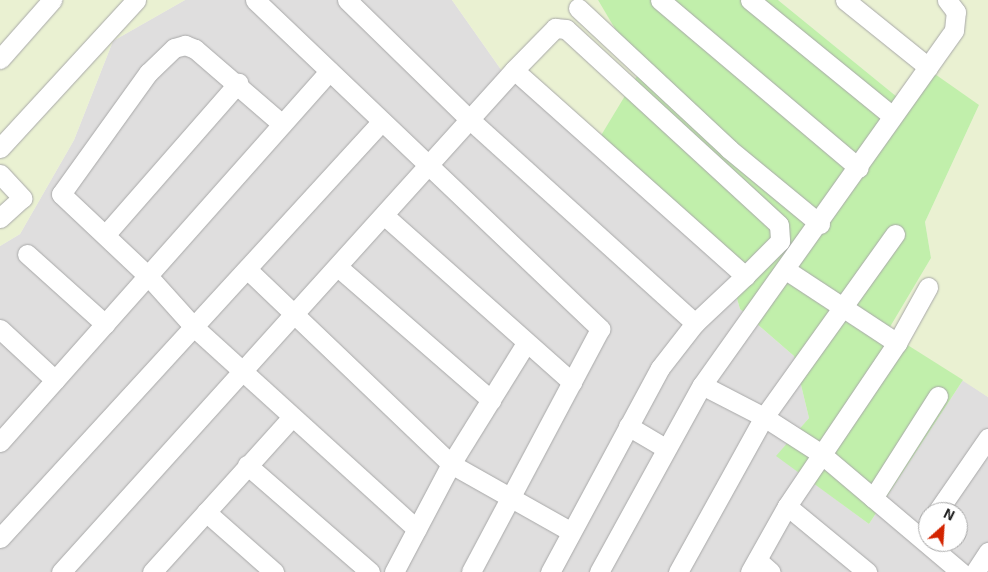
<!DOCTYPE html>
<html>
<head>
<meta charset="utf-8">
<style>
  body { margin:0 }
  #map { position:relative; width:988px; height:572px; overflow:hidden; background:#f2f0e7; font-family:"Exo 2",sans-serif }
  div>[style] { position:absolute }
  .residential>* { inset:0; background:#dfdede }
  .farmland>* { inset:0; background:#eaf1d2 }
  .grass>* { inset:0; background:#c1efab }
  .roads { filter:drop-shadow(0 0 1px #a8a8a8) drop-shadow(0 0 1px #a8a8a8) }
  .street>* { height:19px; margin:-9.5px; padding:0 9.5px; transform-origin:9.5px; border-radius:9.5px; background:#fff }
  span { translate:-50% -50%; white-space:nowrap; text-align:center; line-height:1.15; -webkit-text-stroke:4px #fff; paint-order:stroke }
  .north { position:absolute; left:918px; top:502px; width:50px; height:50px; box-sizing:border-box; background:#fff; border:1px solid #a6a6a6; border-radius:50%; rotate:26deg; font-size:14px; font-weight:700; line-height:20px; text-align:center; color:#212121 }
  .north::after { content:''; display:block; margin:auto; width:18px; height:22px; background:#d32400; clip-path:polygon(50% 0,100% 100%,50% 72%,0 100%) }
</style>
</head>
<body>
<div id="map">
  <div class="residential">
    <i style="clip-path:polygon(evenodd,185px 0,452px 0,502px 71px,725px 257px,740px 309px,794px 356px,809px 418px,777px 456px,869px 524px,963px 380px,988px 397px,988px 572px,0 572px,0 246px,20px 234px,74px 140px,113px 41px,185px 0,928px 512px,958px 512px,958px 542px,928px 542px,928px 512px)"></i>
  </div>
  <div class="farmland">
    <i style="clip-path:polygon(0 0,185px 0,113px 41px,74px 140px,20px 234px,0 246px)"></i>
    <i style="clip-path:polygon(452px 0,598px 0,641px 71px,594px 147px,502px 71px)"></i>
    <i style="clip-path:polygon(778px 0,988px 0,988px 397px,887px 332px,931px 258px,925px 222px,979px 105px,902px 101px)"></i>
  </div>
  <div class="grass">
    <i style="clip-path:polygon(598px 0,778px 0,902px 101px,932px 72px,979px 105px,925px 222px,931px 258px,887px 332px,963px 380px,869px 524px,776px 456px,809px 418px,794px 356px,740px 309px,725px 257px,594px 147px,640px 71px)"></i>
  </div>
  <div class="roads">
    <div class="street">
      <i style="left:255px;top:0;width:477px;rotate:43.6deg"></i>
      <i style="left:600px;top:329px;width:275px;rotate:118deg"></i>
      <i style="left:347px;top:0;width:169px;rotate:44.3deg"></i>
      <i style="left:468px;top:118px;width:306px;rotate:42.1deg"></i>
      <i style="left:660px;top:0;width:260px;rotate:40.2deg"></i>
      <i style="left:750px;top:0;width:183px;rotate:39.2deg"></i>
      <i style="left:845px;top:0;width:107px;rotate:38.9deg"></i>
      <i style="left:578px;top:8px;width:207px;rotate:43deg"></i>
      <i style="left:729px;top:149px;width:118px;rotate:39.5deg"></i>
      <i style="left:0;top:59px;width:79px;rotate:-48.6deg"></i>
      <i style="left:514px;top:70px;width:59px;rotate:-45.7deg"></i>
      <i style="left:555px;top:28px;width:11px;rotate:5deg"></i>
      <i style="left:566px;top:29px;width:289px;rotate:42.6deg"></i>
      <i style="left:779px;top:225px;width:16px;rotate:86deg"></i>
      <i style="left:780px;top:241px;width:49px;rotate:135deg"></i>
      <i style="left:282px;top:124px;width:115px;rotate:-139.2deg"></i>
      <i style="left:195px;top:49px;width:11px;rotate:-158deg"></i>
      <i style="left:185px;top:45px;width:11px;rotate:165deg"></i>
      <i style="left:174px;top:48px;width:36px;rotate:136deg"></i>
      <i style="left:148px;top:73px;width:149px;rotate:125.7deg"></i>
      <i style="left:61px;top:194px;width:121px;rotate:43.3deg"></i>
      <i style="left:149px;top:277px;width:69px;rotate:48deg"></i>
      <i style="left:195px;top:328px;width:299px;rotate:42.2deg"></i>
      <i style="left:0;top:148px;width:201px;rotate:-47.4deg"></i>
      <i style="left:0;top:174px;width:33px;rotate:47deg"></i>
      <i style="left:22px;top:198px;width:30px;rotate:138deg"></i>
      <i style="left:386px;top:217px;width:249px;rotate:41.6deg"></i>
      <i style="left:106px;top:234px;width:201px;rotate:-48.8deg"></i>
      <i style="left:27px;top:254px;width:105px;rotate:41.9deg"></i>
      <i style="left:338px;top:267px;width:203px;rotate:41deg"></i>
      <i style="left:248px;top:270px;width:281px;rotate:43.7deg"></i>
      <i style="left:451px;top:464px;width:137px;rotate:29.4deg"></i>
      <i style="left:786px;top:270px;width:133px;rotate:33.3deg"></i>
      <i style="left:0;top:329px;width:75px;rotate:42.8deg"></i>
      <i style="left:702px;top:385px;width:70px;rotate:27.3deg"></i>
      <i style="left:764px;top:417px;width:67px;rotate:32.7deg"></i>
      <i style="left:820px;top:453px;width:185px;rotate:40.2deg"></i>
      <i style="left:628px;top:426px;width:43px;rotate:30.7deg"></i>
      <i style="left:0;top:442px;width:496px;rotate:-48.4deg"></i>
      <i style="left:247px;top:465px;width:163px;rotate:41deg"></i>
      <i style="left:873px;top:498px;width:121px;rotate:-57.5deg"></i>
      <i style="left:787px;top:506px;width:104px;rotate:39.5deg"></i>
      <i style="left:206px;top:512px;width:91px;rotate:41.4deg"></i>
      <i style="left:937px;top:512px;width:90px;rotate:-55.4deg"></i>
      <i style="left:0;top:538px;width:564px;rotate:-47.51deg"></i>
      <i style="left:757px;top:560px;width:18px;rotate:41deg"></i>
      <i style="left:61px;top:572px;width:676px;rotate:-47.94deg"></i>
      <i style="left:514px;top:70px;width:310px;rotate:41.7deg"></i>
      <i style="left:745px;top:276px;width:69px;rotate:136.8deg"></i>
      <i style="left:695px;top:323px;width:57px;rotate:127.9deg"></i>
      <i style="left:660px;top:368px;width:232px;rotate:118.3deg"></i>
      <i style="left:152px;top:572px;width:209px;rotate:-47.9deg"></i>
      <i style="left:394px;top:572px;width:122px;rotate:-62.2deg"></i>
      <i style="left:451px;top:464px;width:142px;rotate:-58.2deg"></i>
      <i style="left:599px;top:572px;width:213px;rotate:-61.2deg"></i>
      <i style="left:702px;top:385px;width:435px;rotate:-54.6deg"></i>
      <i style="left:954px;top:30px;width:18px;rotate:-84deg"></i>
      <i style="left:956px;top:12px;width:15px;rotate:-127deg"></i>
      <i style="left:678px;top:572px;width:177px;rotate:-61deg"></i>
      <i style="left:764px;top:417px;width:225px;rotate:-54.4deg"></i>
      <i style="left:750px;top:572px;width:76px;rotate:-60.7deg"></i>
      <i style="left:787px;top:506px;width:197px;rotate:-56deg"></i>
      <i style="left:897px;top:343px;width:64px;rotate:-61deg"></i>
      <i style="left:975px;top:572px;width:24px;rotate:-57deg"></i>
    </div>
  </div>
  <div class="north">N</div>
</div>
</body>
</html>
